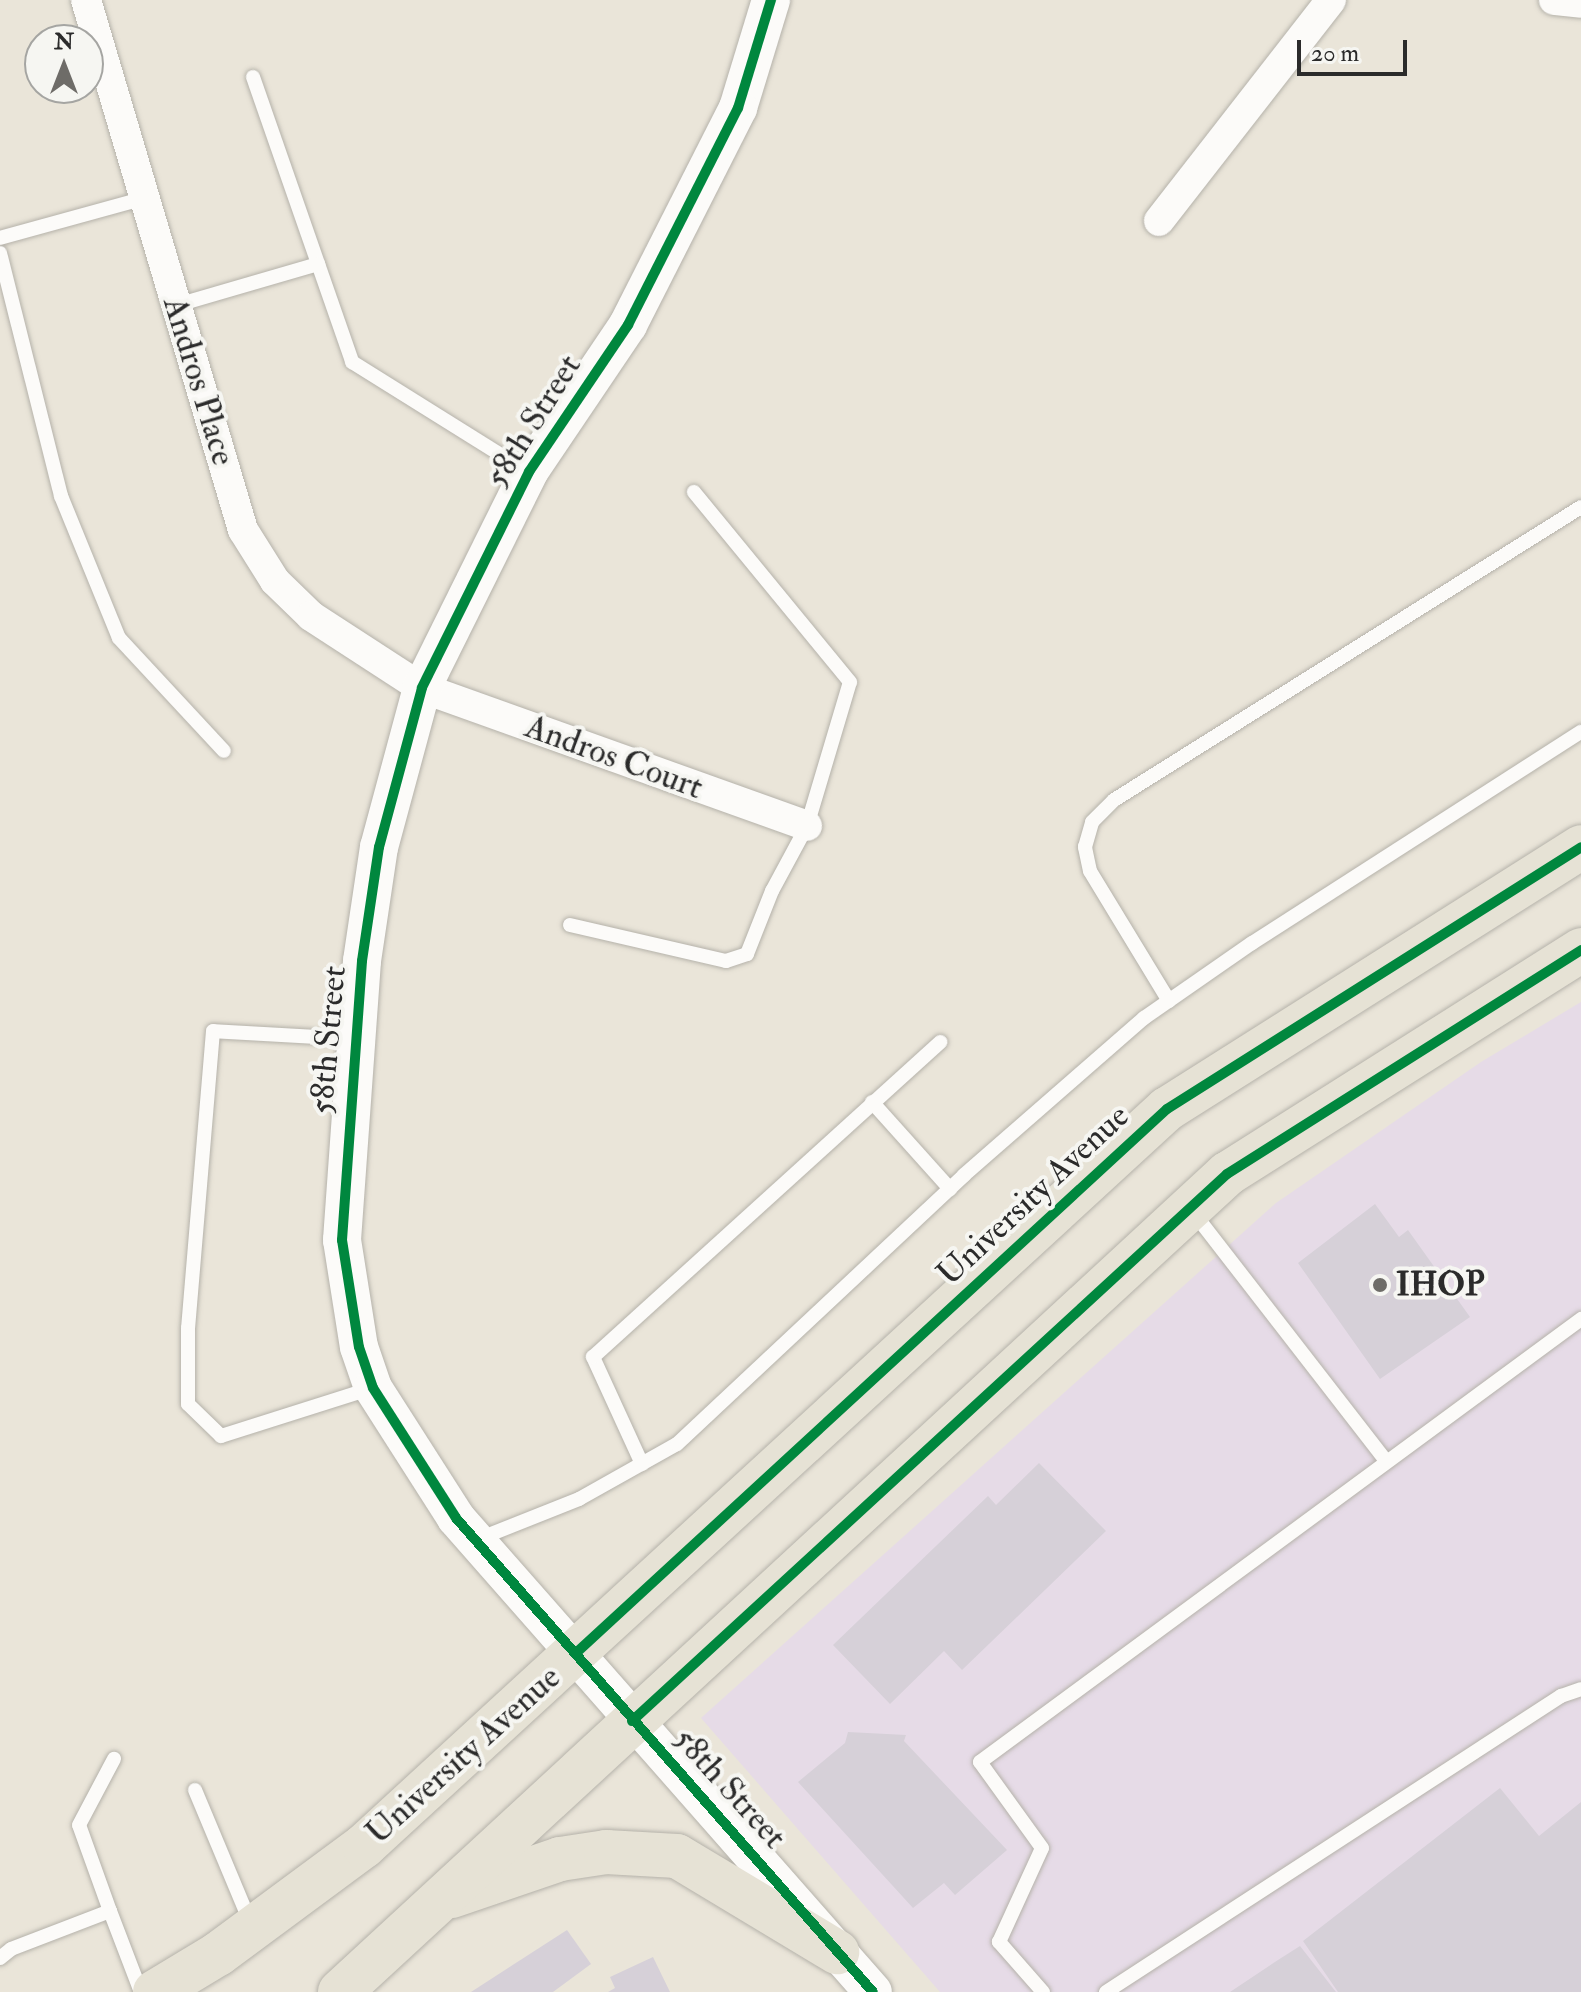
<!DOCTYPE html>
<html>
<head>
<meta charset="utf-8">
<style>
  body { margin:0 }
  #map { position:relative; width:1581px; height:1992px; overflow:hidden; background:#eae5d9; font-family:"IM FELL Double Pica",serif }
  div>[style] { position:absolute }
  .built>* { inset:0; background:#e6dbe7 }
  .building>* { inset:0; background:#d6d0d8 }
  .roads { filter:drop-shadow(0 0 2px #b5b2aa) drop-shadow(0 0 2px #b5b2aa) }
  .service>* { height:14px; margin:-7px; padding:0 7px; transform-origin:7px; border-radius:7px; background:#fcfbf9 }
  .minor>* { height:30px; margin:-15px; padding:0 15px; transform-origin:15px; border-radius:15px; background:#fcfbf9 }
  .tertiary>* { height:38px; margin:-19px; padding:0 19px; transform-origin:19px; border-radius:19px; background:#fcfbf9 }
  .primary>* { height:44px; margin:-22px; padding:0 22px; transform-origin:22px; border-radius:22px; background:#e6e2d5 }
  .cycleway>* { height:10px; margin:-5px; padding:0 5px; transform-origin:5px; border-radius:5px; background:#00873e }
  .dots>* { width:22px; height:22px; translate:-50% -50%; box-sizing:border-box; border:4px solid #f6f6f2; border-radius:50% }
  span { translate:-50% -50%; white-space:nowrap; text-align:center; line-height:1.15; -webkit-text-stroke:8px #f6f6f2; paint-order:stroke }
  .street-label { font-size:34px; color:#2b2b2b }
  .poi-label { font-size:34px; color:#2b2b2b; font-weight:700 }
  .left { translate:0 -50%; text-align:left }
  .north { position:absolute; left:24px; top:24px; width:80px; height:80px; box-sizing:border-box; background:#f6f6f2; border:2px solid #a5a5a2; border-radius:50%; rotate:0deg; font-size:22px; font-weight:700; line-height:32px; text-align:center; color:#2b2b2b }
  .north::after { content:''; display:block; margin:auto; width:28px; height:36px; background:#6e6c68; clip-path:polygon(50% 0,100% 100%,50% 72%,0 100%) }
  .scale { position:absolute; left:1297px; top:40px; width:110px; height:36px; box-sizing:border-box; border:4px solid #2b2b2b; border-top:0; padding-left:10px; font-size:24px; line-height:28px; white-space:nowrap; color:#2b2b2b; -webkit-text-stroke:6px #f6f6f2; paint-order:stroke }
</style>
</head>
<body>
<div id="map">
  <div class="built">
    <i style="clip-path:polygon(1581px 1002px,1581px 1992px,940px 1992px,701px 1718px,1276px 1203px,1481px 1062px)"></i>
  </div>
  <div class="building">
    <i style="clip-path:polygon(1375px 1204px,1399px 1237px,1408px 1230px,1470px 1317px,1380px 1379px,1298px 1263px)"></i>
    <i style="clip-path:polygon(1039px 1463px,1106px 1531px,962px 1670px,944px 1651px,890px 1704px,833px 1645px,988px 1496px,996px 1505px)"></i>
    <i style="clip-path:polygon(848px 1732px,906px 1735px,904px 1741px,1007px 1850px,955px 1895px,944px 1883px,913px 1908px,798px 1782px,845px 1743px)"></i>
    <i style="clip-path:polygon(1500px 1788px,1539px 1836px,1581px 1802px,1581px 1992px,1338px 1992px,1303px 1941px)"></i>
    <i style="clip-path:polygon(567px 1930px,591px 1964px,553px 1992px,471px 1992px)"></i>
    <i style="clip-path:polygon(1300px 1946px,1336px 1992px,1230px 1992px,1278px 1960px)"></i>
    <i style="clip-path:polygon(653px 1957px,670px 1992px,608px 1992px,615px 1988px,610px 1977px)"></i>
  </div>
  <div class="roads">
    <div class="service">
      <i style="left:253px;top:77px;width:302px;rotate:70.8deg"></i>
      <i style="left:352px;top:362px;width:208px;rotate:32deg"></i>
      <i style="left:0;top:238px;width:150px;rotate:-15.4deg"></i>
      <i style="left:0;top:253px;width:251px;rotate:75.9deg"></i>
      <i style="left:61px;top:496px;width:153px;rotate:67.8deg"></i>
      <i style="left:119px;top:638px;width:154px;rotate:47.1deg"></i>
      <i style="left:177px;top:305px;width:147px;rotate:-16.2deg"></i>
      <i style="left:570px;top:925px;width:160px;rotate:13deg"></i>
      <i style="left:726px;top:961px;width:22px;rotate:-18deg"></i>
      <i style="left:747px;top:954px;width:68px;rotate:-68.4deg"></i>
      <i style="left:772px;top:891px;width:74px;rotate:-61.7deg"></i>
      <i style="left:807px;top:826px;width:150px;rotate:-73.4deg"></i>
      <i style="left:850px;top:682px;width:246px;rotate:-129.4deg"></i>
      <i style="left:1169px;top:1001px;width:152px;rotate:-121.3deg"></i>
      <i style="left:1090px;top:871px;width:25px;rotate:-102deg"></i>
      <i style="left:1085px;top:847px;width:26px;rotate:-74deg"></i>
      <i style="left:1092px;top:822px;width:31px;rotate:-45deg"></i>
      <i style="left:1114px;top:800px;width:551px;rotate:-32.1deg"></i>
      <i style="left:354px;top:1039px;width:141px;rotate:-176.8deg"></i>
      <i style="left:213px;top:1031px;width:298px;rotate:94.8deg"></i>
      <i style="left:188px;top:1328px;width:76px;rotate:90deg"></i>
      <i style="left:188px;top:1404px;width:46px;rotate:44.1deg"></i>
      <i style="left:221px;top:1436px;width:158px;rotate:-17.6deg"></i>
      <i style="left:872px;top:1102px;width:117px;rotate:48.1deg"></i>
      <i style="left:1193px;top:1212px;width:315px;rotate:52.2deg"></i>
      <i style="left:642px;top:1464px;width:118px;rotate:-114.6deg"></i>
      <i style="left:593px;top:1357px;width:469px;rotate:-42.2deg"></i>
      <i style="left:476px;top:1540px;width:111px;rotate:-21.7deg"></i>
      <i style="left:579px;top:1499px;width:112px;rotate:-29.3deg"></i>
      <i style="left:677px;top:1444px;width:393px;rotate:-43.1deg"></i>
      <i style="left:964px;top:1175px;width:239px;rotate:-41.1deg"></i>
      <i style="left:1144px;top:1018px;width:131px;rotate:-34.8deg"></i>
      <i style="left:1252px;top:943px;width:391px;rotate:-32.7deg"></i>
      <i style="left:195px;top:1790px;width:145px;rotate:67.3deg"></i>
      <i style="left:110px;top:1911px;width:87px;rotate:69.1deg"></i>
      <i style="left:0;top:1958px;width:14px;rotate:-39deg"></i>
      <i style="left:11px;top:1949px;width:106px;rotate:-21deg"></i>
      <i style="left:110px;top:1911px;width:91px;rotate:-109.8deg"></i>
      <i style="left:79px;top:1825px;width:75px;rotate:-62.1deg"></i>
      <i style="left:1043px;top:1992px;width:67px;rotate:-131.3deg"></i>
      <i style="left:999px;top:1942px;width:103px;rotate:-65.4deg"></i>
      <i style="left:1042px;top:1848px;width:106px;rotate:-125.8deg"></i>
      <i style="left:980px;top:1762px;width:747px;rotate:-36.39deg"></i>
      <i style="left:1106px;top:1992px;width:543px;rotate:-33.05deg"></i>
      <i style="left:1561px;top:1696px;width:21px;rotate:-19deg"></i>
    </div>
    <div class="minor">
      <i style="left:86px;top:0;width:553px;rotate:73.5deg"></i>
      <i style="left:243px;top:530px;width:60px;rotate:57.9deg"></i>
      <i style="left:275px;top:581px;width:50px;rotate:44.2deg"></i>
      <i style="left:311px;top:616px;width:132px;rotate:33deg"></i>
      <i style="left:422px;top:688px;width:409px;rotate:19.7deg"></i>
      <i style="left:1554px;top:0;width:27px;rotate:6deg"></i>
      <i style="left:1159px;top:221px;width:280px;rotate:-52.1deg"></i>
    </div>
    <div class="tertiary">
      <i style="left:771px;top:0;width:113px;rotate:107deg"></i>
      <i style="left:738px;top:108px;width:243px;rotate:116.9deg"></i>
      <i style="left:628px;top:325px;width:177px;rotate:124deg"></i>
      <i style="left:529px;top:472px;width:241px;rotate:116.4deg"></i>
      <i style="left:422px;top:688px;width:165px;rotate:105.1deg"></i>
      <i style="left:379px;top:847px;width:115px;rotate:98.5deg"></i>
      <i style="left:362px;top:961px;width:280px;rotate:94.1deg"></i>
      <i style="left:342px;top:1240px;width:108px;rotate:81deg"></i>
      <i style="left:359px;top:1347px;width:43px;rotate:71.1deg"></i>
      <i style="left:373px;top:1388px;width:154px;rotate:57.4deg"></i>
      <i style="left:456px;top:1518px;width:631px;rotate:48.66deg"></i>
    </div>
    <div class="primary">
      <i style="left:452px;top:1896px;width:114px;rotate:-18.9deg"></i>
      <i style="left:560px;top:1859px;width:47px;rotate:-8.7deg"></i>
      <i style="left:606px;top:1852px;width:71px;rotate:3.2deg"></i>
      <i style="left:677px;top:1856px;width:187px;rotate:31deg"></i>
      <i style="left:155px;top:1992px;width:74px;rotate:-31.1deg"></i>
      <i style="left:218px;top:1954px;width:182px;rotate:-36.5deg"></i>
      <i style="left:364px;top:1846px;width:1090px;rotate:-42.55deg"></i>
      <i style="left:1167px;top:1109px;width:490px;rotate:-32.3deg"></i>
      <i style="left:340px;top:1992px;width:1207px;rotate:-42.68deg"></i>
      <i style="left:1227px;top:1174px;width:419px;rotate:-32.3deg"></i>
    </div>
  </div>
  <div class="cycleway">
    <i style="left:771px;top:0;width:113px;rotate:107deg"></i>
    <i style="left:738px;top:108px;width:243px;rotate:116.9deg"></i>
    <i style="left:628px;top:325px;width:177px;rotate:124deg"></i>
    <i style="left:529px;top:472px;width:241px;rotate:116.4deg"></i>
    <i style="left:422px;top:688px;width:165px;rotate:105.1deg"></i>
    <i style="left:379px;top:847px;width:115px;rotate:98.5deg"></i>
    <i style="left:362px;top:961px;width:280px;rotate:94.1deg"></i>
    <i style="left:342px;top:1240px;width:108px;rotate:81deg"></i>
    <i style="left:359px;top:1347px;width:43px;rotate:71.1deg"></i>
    <i style="left:373px;top:1388px;width:154px;rotate:57.4deg"></i>
    <i style="left:456px;top:1518px;width:631px;rotate:48.66deg"></i>
    <i style="left:576px;top:1653px;width:803px;rotate:-42.63deg"></i>
    <i style="left:1167px;top:1109px;width:490px;rotate:-32.3deg"></i>
    <i style="left:632px;top:1721px;width:808px;rotate:-42.59deg"></i>
    <i style="left:1227px;top:1174px;width:419px;rotate:-32.3deg"></i>
  </div>
  <div class="dots">
    <i style="left:1380px;top:1285px;background:#6e6c68"></i>
  </div>
  <div class="street-label">
    <span style="left:199px;top:381px;rotate:73deg">Andros Place</span>
    <span style="left:533px;top:421px;rotate:-58deg">58th Street</span>
    <span style="left:614px;top:757px;rotate:20deg">Andros Court</span>
    <span style="left:328px;top:1040px;rotate:-85deg">58th Street</span>
    <span style="left:1033px;top:1195px;rotate:-43deg">University Avenue</span>
    <span style="left:463px;top:1755px;rotate:-42deg">University Avenue</span>
    <span style="left:730px;top:1788px;rotate:48deg">58th Street</span>
  </div>
  <div class="poi-label">
    <span class="left" style="left:1396px;top:1285px">IHOP</span>
  </div>
  <div class="north">N</div>
  <div class="scale">20 m</div>
</div>
</body>
</html>
